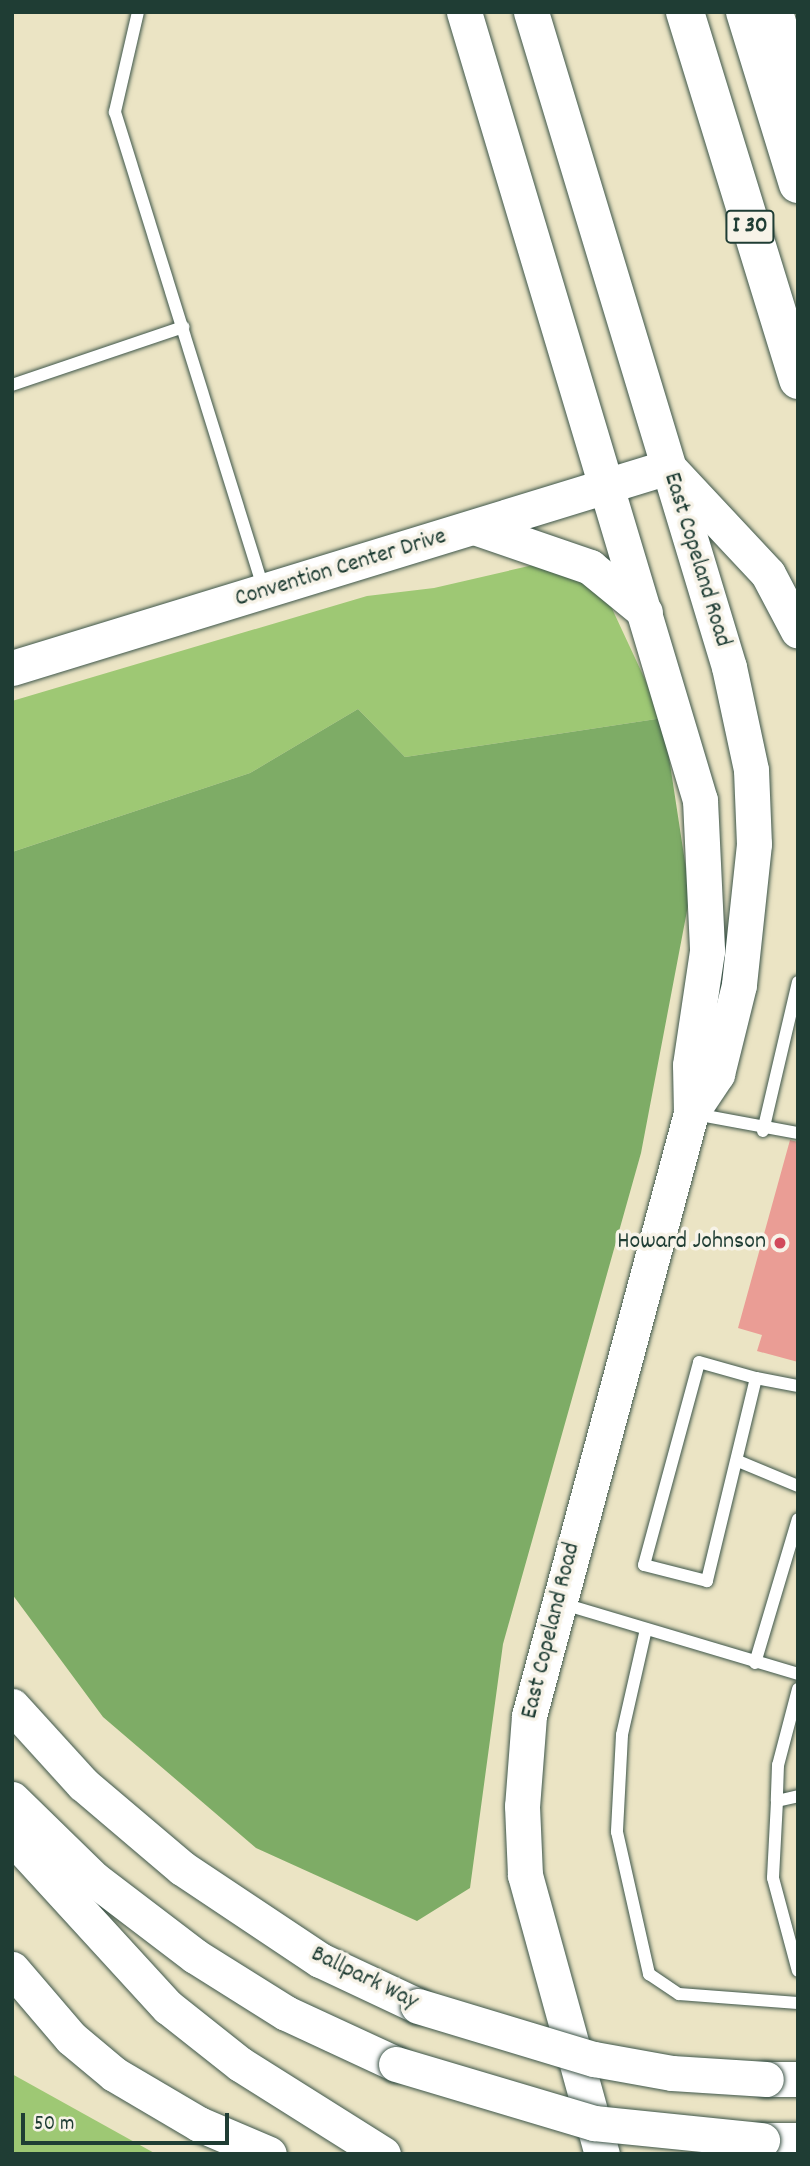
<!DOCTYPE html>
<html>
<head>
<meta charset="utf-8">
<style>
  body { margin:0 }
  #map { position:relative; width:810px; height:2166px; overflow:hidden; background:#ebe4c4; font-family:Dekko,sans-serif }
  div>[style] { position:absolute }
  .green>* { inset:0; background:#9ec874 }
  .forest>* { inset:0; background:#7eac66 }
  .building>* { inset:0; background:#ea9d95 }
  .roads { filter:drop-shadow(0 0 2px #3e564a) drop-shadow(0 0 2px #3e564a) }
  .service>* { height:12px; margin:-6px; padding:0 6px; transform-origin:6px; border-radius:6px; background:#fff }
  .secondary>* { height:35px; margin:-17.5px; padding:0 17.5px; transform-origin:17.5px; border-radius:17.5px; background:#fff }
  .motorway>* { height:38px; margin:-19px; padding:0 19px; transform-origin:19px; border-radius:19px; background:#fff }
  .bridges { filter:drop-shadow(0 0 2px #3e564a) drop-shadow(0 0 2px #3e564a) }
  .secondary-bridge>* { height:35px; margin:-17.5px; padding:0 17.5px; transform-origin:17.5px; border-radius:17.5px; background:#fff }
  .dots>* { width:19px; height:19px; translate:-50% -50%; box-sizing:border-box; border:4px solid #f7f3e8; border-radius:50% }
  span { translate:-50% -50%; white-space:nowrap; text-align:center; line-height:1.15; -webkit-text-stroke:7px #f7f3e8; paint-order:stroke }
  .shield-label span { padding:2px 5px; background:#f7f3e8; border:2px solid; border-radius:5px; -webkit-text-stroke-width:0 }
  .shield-label { font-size:23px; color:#1f3d34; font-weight:700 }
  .street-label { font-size:24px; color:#1f3d34 }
  .poi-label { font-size:24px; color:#1f3d34 }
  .right { translate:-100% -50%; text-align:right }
  .frame { position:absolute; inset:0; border:14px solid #1f3d34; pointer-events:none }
  .scale { position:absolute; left:21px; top:2113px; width:208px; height:32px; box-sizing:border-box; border:4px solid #1f3d34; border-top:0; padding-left:9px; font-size:21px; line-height:24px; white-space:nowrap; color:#1f3d34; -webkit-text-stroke:5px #f7f3e8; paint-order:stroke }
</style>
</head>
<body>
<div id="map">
  <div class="green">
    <i style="clip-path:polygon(542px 563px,565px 566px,608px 600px,663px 718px,405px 757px,358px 709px,250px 773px,12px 852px,12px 701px,367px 596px,434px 588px)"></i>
    <i style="clip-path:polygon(12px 2074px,156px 2154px,12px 2154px)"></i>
  </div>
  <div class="forest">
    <i style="clip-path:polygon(358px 709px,405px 757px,663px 718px,690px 895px,641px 1153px,503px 1644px,470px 1888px,417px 1921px,256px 1848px,103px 1717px,12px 1594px,12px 852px,250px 773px)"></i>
  </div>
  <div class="building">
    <i style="clip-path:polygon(790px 1140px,798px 1142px,798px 1362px,757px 1351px,762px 1335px,738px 1328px)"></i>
  </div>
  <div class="roads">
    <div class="service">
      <i style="left:138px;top:12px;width:103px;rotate:103deg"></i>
      <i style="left:115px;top:112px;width:498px;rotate:72.7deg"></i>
      <i style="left:12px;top:385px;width:181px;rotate:-18.7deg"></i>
      <i style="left:695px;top:1114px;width:105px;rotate:10.5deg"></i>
      <i style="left:763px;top:1131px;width:153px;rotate:-76.8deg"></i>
      <i style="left:699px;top:1362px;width:59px;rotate:15.7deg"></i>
      <i style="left:756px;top:1378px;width:209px;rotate:103.6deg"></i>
      <i style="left:707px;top:1581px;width:65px;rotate:-165.7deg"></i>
      <i style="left:644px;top:1565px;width:210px;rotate:-74.8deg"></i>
      <i style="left:756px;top:1378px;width:43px;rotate:10.8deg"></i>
      <i style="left:738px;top:1461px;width:65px;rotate:22.6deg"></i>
      <i style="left:560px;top:1603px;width:248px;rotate:16.6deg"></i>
      <i style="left:646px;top:1629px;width:109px;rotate:102.8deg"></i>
      <i style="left:622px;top:1735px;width:97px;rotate:93deg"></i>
      <i style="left:617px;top:1832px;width:146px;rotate:77.3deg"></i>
      <i style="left:649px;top:1974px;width:36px;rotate:34deg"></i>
      <i style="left:679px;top:1994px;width:119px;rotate:4.3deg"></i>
      <i style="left:755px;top:1663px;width:150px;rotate:-73.4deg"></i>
      <i style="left:798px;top:1689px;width:79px;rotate:104.7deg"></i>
      <i style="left:778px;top:1765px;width:36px;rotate:92deg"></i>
      <i style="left:777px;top:1801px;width:22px;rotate:-13deg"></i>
      <i style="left:777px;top:1801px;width:77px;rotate:93deg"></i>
      <i style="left:773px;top:1878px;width:96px;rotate:75deg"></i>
    </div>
    <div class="secondary">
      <i style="left:464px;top:12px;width:823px;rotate:73.33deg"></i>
      <i style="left:700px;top:800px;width:151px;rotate:87.3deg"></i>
      <i style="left:707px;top:951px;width:115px;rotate:98.5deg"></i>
      <i style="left:690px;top:1065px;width:48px;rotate:88.8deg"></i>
      <i style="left:531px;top:12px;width:684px;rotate:73.18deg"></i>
      <i style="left:729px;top:667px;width:105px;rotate:77.9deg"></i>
      <i style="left:751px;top:770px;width:74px;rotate:87.7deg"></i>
      <i style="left:754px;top:844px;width:142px;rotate:96.1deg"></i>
      <i style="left:739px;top:985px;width:92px;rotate:103.9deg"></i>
      <i style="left:717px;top:1074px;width:47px;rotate:123.7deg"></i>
      <i style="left:691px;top:1113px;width:624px;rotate:105.04deg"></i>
      <i style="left:529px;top:1716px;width:90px;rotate:94.4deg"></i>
      <i style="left:522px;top:1806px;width:69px;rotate:87.5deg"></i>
      <i style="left:525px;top:1875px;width:289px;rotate:74.6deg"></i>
      <i style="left:477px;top:528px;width:120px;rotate:19deg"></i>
      <i style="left:590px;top:567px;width:71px;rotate:39.3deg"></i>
      <i style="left:12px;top:668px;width:686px;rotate:-17.04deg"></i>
      <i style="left:668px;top:467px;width:146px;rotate:46.9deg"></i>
      <i style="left:768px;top:574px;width:64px;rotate:62.2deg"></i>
      <i style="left:12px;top:1706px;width:105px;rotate:47.7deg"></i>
      <i style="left:83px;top:1784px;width:130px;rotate:40.3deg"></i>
      <i style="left:182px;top:1868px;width:166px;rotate:33.7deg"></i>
      <i style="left:320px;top:1960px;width:108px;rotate:25.1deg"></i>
      <i style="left:12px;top:1799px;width:115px;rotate:44.3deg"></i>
      <i style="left:94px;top:1879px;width:127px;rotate:37.3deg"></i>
      <i style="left:195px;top:1956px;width:107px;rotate:32.1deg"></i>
      <i style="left:286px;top:2013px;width:121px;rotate:24.9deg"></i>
      <i style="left:12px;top:1837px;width:231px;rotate:47.5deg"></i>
      <i style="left:168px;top:2007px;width:92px;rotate:38.4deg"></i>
      <i style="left:240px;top:2064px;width:169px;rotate:32.2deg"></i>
      <i style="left:12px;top:1969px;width:91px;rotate:49.5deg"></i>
      <i style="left:71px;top:2038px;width:56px;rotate:39.9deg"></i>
      <i style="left:114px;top:2074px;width:99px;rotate:30.5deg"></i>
      <i style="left:199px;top:2124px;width:76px;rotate:23.2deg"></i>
      <i style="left:766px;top:2079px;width:32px"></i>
      <i style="left:762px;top:2140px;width:36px"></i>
    </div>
    <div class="motorway">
      <i style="left:685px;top:12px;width:385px;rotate:72.9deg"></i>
      <i style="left:745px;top:12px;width:180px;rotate:72.9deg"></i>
      <i style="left:774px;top:12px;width:86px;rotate:73.9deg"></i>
    </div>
  </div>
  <div class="bridges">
    <div class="secondary-bridge">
      <i style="left:418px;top:2006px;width:184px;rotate:16.8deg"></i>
      <i style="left:594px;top:2059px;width:79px;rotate:10.2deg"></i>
      <i style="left:672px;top:2073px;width:94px;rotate:3.7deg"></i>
      <i style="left:396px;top:2064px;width:207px;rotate:16.6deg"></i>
      <i style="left:594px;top:2123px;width:169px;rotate:5.8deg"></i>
    </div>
  </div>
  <div class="dots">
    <i style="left:780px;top:1243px;background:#d1495b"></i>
  </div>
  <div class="shield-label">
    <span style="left:750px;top:227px">I 30</span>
  </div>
  <div class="street-label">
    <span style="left:696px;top:560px;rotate:73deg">East Copeland Road</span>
    <span style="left:341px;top:569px;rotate:-17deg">Convention Center Drive</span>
    <span style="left:552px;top:1631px;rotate:-76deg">East Copeland Road</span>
    <span style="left:364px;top:1979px;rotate:26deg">Ballpark Way</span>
  </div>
  <div class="poi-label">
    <span class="right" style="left:766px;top:1243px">Howard Johnson</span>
  </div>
  <div class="frame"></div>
  <div class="scale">50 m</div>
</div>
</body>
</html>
